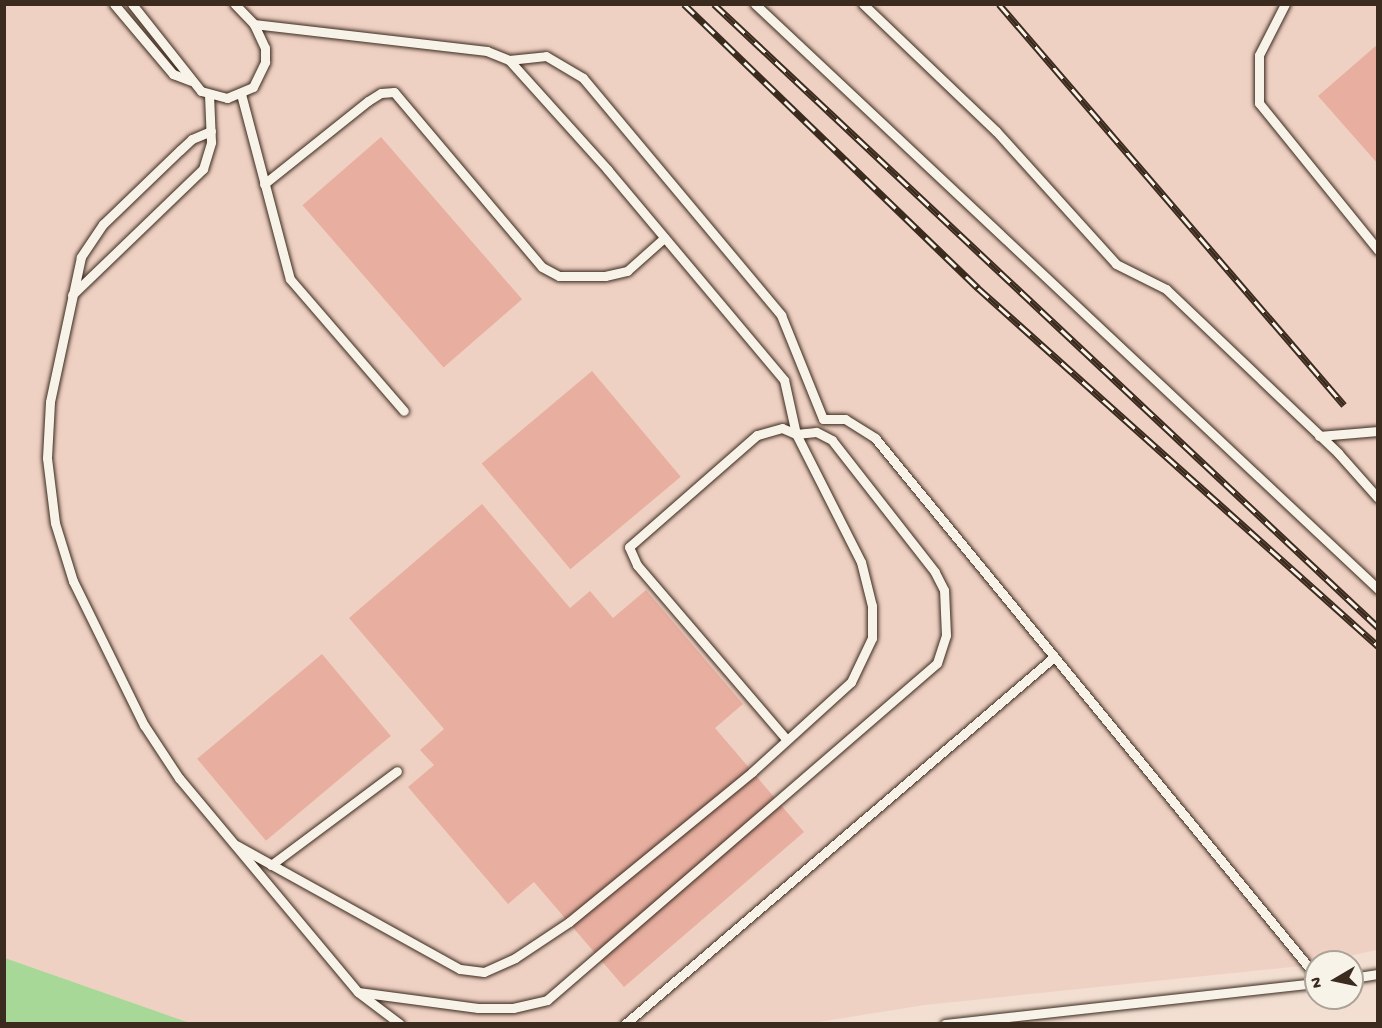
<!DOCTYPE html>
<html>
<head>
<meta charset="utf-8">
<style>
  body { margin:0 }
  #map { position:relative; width:1382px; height:1028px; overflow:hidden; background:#f2dfd2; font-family:"Gochi Hand",sans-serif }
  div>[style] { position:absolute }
  .built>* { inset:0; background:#efd1c3 }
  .green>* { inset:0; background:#a8d897 }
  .building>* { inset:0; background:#e8afa0; transform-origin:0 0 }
  .roads { filter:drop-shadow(0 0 2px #3b2a1e) drop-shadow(0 0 2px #3b2a1e) }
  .service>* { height:9px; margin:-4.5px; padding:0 4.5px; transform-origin:4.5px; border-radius:4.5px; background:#f7f3e8 }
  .rail>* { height:7px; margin-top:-3.5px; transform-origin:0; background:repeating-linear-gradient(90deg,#f7f3e8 0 14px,#3b2a1e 0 28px); box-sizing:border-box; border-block:2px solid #3b2a1e }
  span { translate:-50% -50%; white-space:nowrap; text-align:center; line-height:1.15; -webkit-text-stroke:6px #f7f3e8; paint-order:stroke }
  .frame { position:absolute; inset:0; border:6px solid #3b2a1e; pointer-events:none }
  .north { position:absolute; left:1304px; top:950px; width:60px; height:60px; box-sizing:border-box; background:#f7f3e8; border:2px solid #aca397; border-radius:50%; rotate:261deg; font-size:16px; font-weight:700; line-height:24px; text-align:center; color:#3b2a1e }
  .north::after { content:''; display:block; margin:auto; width:21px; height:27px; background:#3b2a1e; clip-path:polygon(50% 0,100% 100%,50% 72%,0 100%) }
</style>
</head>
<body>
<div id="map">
  <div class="built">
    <i style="clip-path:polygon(5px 5px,1377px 5px,1377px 950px,1302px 966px,925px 1005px,806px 1024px,190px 1023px,5px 958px)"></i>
  </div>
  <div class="green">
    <i style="clip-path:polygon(5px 958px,190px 1023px,5px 1023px)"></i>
  </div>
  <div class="building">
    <i style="clip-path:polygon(1378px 44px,1378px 164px,1318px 96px)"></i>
    <i style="left:381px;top:137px;width:215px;height:104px;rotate:49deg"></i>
    <i style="left:592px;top:371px;width:138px;height:144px;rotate:50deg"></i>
    <i style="clip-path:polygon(482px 504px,570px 608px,590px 591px,613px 618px,646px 590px,743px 704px,715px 728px,804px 832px,624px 987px,534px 882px,508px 904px,408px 787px,434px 765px,420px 750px,444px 729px,349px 618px)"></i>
    <i style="left:322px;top:654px;width:107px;height:163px;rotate:50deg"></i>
  </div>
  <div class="roads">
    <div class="service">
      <i style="left:114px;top:4px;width:92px;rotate:49.9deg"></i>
      <i style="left:173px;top:74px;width:19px;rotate:21deg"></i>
      <i style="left:132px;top:4px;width:111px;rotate:51.6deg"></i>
      <i style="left:201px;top:91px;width:27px;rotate:15deg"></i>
      <i style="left:227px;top:98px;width:28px;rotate:-23deg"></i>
      <i style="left:253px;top:87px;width:28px;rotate:-64deg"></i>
      <i style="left:265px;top:62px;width:14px;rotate:-90deg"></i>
      <i style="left:265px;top:48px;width:26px;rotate:-115deg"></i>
      <i style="left:254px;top:24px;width:28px;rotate:-134deg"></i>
      <i style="left:755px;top:4px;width:855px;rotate:43.2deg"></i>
      <i style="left:863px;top:4px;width:184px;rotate:43.7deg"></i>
      <i style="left:996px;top:131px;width:179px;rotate:47.9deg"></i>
      <i style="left:1116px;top:264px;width:56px;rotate:26.6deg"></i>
      <i style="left:1166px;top:289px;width:238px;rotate:43.6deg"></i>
      <i style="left:1338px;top:453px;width:60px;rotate:48.4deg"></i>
      <i style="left:1285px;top:4px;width:57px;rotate:117deg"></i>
      <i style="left:1259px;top:55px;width:48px;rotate:90deg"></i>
      <i style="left:1259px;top:103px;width:189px;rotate:51deg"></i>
      <i style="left:509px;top:60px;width:37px;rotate:-6deg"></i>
      <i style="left:546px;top:56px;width:43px;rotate:30.7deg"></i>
      <i style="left:583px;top:78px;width:309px;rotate:50.1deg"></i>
      <i style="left:781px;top:315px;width:112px;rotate:68deg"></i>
      <i style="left:823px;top:419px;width:22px"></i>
      <i style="left:845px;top:419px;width:36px;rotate:32deg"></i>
      <i style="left:875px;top:438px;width:696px;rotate:50.66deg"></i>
      <i style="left:241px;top:94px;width:191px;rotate:75.2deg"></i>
      <i style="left:290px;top:279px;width:174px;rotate:49.2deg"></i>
      <i style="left:211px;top:131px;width:21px;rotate:157deg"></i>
      <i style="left:192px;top:139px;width:16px;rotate:137deg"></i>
      <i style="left:180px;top:150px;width:107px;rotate:136.1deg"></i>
      <i style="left:103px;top:224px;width:40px;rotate:124deg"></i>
      <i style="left:81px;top:257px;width:148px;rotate:102.1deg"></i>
      <i style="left:50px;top:402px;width:56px;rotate:93.1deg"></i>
      <i style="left:47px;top:458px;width:65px;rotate:83deg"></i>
      <i style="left:55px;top:523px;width:61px;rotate:72.8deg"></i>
      <i style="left:73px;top:581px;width:161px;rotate:63.8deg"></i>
      <i style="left:144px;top:725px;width:64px;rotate:56.6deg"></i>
      <i style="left:179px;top:778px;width:279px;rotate:50.1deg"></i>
      <i style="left:358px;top:992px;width:121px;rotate:7.6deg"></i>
      <i style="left:478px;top:1008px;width:35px"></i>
      <i style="left:513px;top:1008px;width:35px;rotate:-13deg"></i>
      <i style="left:547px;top:1000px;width:515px;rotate:-40.83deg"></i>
      <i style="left:937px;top:663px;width:29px;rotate:-72deg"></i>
      <i style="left:946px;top:635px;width:45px;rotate:-92.5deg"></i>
      <i style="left:944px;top:590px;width:20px;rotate:-117deg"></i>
      <i style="left:935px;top:572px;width:167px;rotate:-128deg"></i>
      <i style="left:832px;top:440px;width:18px;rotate:-153deg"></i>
      <i style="left:816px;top:432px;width:20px;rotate:174deg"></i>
      <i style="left:796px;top:434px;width:55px;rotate:-102.5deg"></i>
      <i style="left:784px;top:380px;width:274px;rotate:-130deg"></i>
      <i style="left:608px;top:170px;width:148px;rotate:-132deg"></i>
      <i style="left:509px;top:60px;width:24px;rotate:-158deg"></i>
      <i style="left:487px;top:51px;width:235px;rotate:-173.4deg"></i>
      <i style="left:264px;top:184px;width:133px;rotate:-38.6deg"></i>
      <i style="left:368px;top:101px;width:15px;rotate:-32deg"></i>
      <i style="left:381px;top:93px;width:13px;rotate:-4deg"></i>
      <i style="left:394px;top:92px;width:229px;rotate:49.8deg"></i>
      <i style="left:542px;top:267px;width:19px;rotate:28deg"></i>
      <i style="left:559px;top:276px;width:46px"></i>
      <i style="left:605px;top:276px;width:23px;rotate:-13deg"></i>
      <i style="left:627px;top:271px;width:50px;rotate:-41.7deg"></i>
      <i style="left:72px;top:295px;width:182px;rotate:-43.9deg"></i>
      <i style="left:203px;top:169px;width:28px;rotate:-73deg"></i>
      <i style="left:211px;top:142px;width:48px;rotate:-92.4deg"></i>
      <i style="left:1319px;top:436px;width:59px;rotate:-4.8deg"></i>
      <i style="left:236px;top:845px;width:256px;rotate:29deg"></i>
      <i style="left:460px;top:969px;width:24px;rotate:7deg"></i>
      <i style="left:484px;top:972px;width:34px;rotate:-24deg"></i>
      <i style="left:515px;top:958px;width:65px;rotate:-33.7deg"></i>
      <i style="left:569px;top:922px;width:237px;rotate:-39.3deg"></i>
      <i style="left:752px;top:772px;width:134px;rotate:-42.3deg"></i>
      <i style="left:851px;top:682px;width:49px;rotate:-64.5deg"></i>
      <i style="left:872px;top:638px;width:32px;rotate:-90deg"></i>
      <i style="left:872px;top:606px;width:45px;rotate:-104deg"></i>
      <i style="left:861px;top:562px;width:144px;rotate:-116.9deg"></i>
      <i style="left:796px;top:434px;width:15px;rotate:-157deg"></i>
      <i style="left:782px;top:428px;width:26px;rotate:164deg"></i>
      <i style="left:757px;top:435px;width:170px;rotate:138.8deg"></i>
      <i style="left:629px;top:547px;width:20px;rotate:66deg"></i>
      <i style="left:637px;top:565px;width:230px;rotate:49.4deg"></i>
      <i style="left:271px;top:865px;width:157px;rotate:-36.7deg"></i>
      <i style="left:1352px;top:978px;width:26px;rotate:-9deg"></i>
      <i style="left:359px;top:993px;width:51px;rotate:37.1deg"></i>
      <i style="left:625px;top:1024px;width:565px;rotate:-40.55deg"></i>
      <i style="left:945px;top:1024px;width:373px;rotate:-6.3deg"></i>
    </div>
  </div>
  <div class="rail">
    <i style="left:684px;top:4px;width:409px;rotate:44deg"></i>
    <i style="left:978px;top:288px;width:537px;rotate:41.83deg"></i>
    <i style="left:714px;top:4px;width:911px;rotate:43.18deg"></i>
    <i style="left:999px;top:4px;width:529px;rotate:49.29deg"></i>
  </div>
  <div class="frame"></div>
  <div class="north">N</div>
</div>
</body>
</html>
